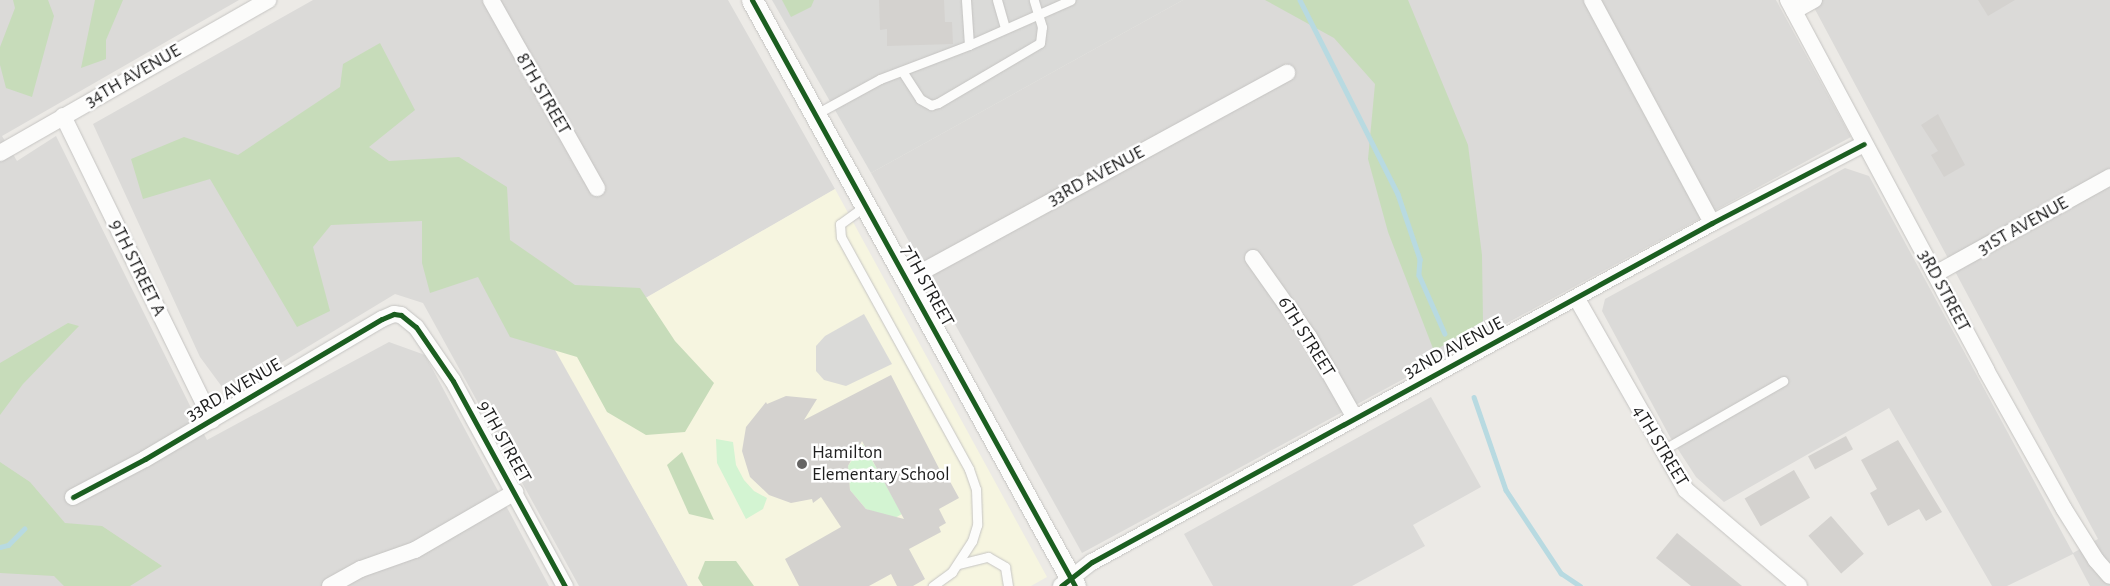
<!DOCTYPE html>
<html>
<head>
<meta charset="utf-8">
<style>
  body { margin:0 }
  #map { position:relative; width:2110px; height:586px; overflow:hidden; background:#eceae6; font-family:"Alegreya Sans",sans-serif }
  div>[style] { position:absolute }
  .residential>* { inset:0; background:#dbdad8 }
  .education>* { inset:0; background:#f6f5e0 }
  .religious>* { inset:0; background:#dadad8 }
  .forest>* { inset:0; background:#c7dcba }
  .park>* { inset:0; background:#d3f4d2 }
  .stream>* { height:4.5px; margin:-2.25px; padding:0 2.25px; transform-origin:2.25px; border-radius:2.25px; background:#b8dae1 }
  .building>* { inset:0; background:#d4d2cf; transform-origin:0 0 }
  .roads { filter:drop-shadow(0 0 1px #c5c4c2) drop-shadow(0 0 1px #c5c4c2) }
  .service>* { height:9px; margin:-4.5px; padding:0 4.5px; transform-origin:4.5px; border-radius:4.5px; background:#fcfcfb }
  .minor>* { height:16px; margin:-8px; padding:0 8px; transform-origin:8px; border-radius:8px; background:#fcfcfb }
  .tertiary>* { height:21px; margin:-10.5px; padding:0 10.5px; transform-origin:10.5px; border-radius:10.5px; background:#fcfcfb }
  .cycleway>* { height:5px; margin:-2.5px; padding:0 2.5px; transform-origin:2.5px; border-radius:2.5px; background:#1b5e20 }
  .dots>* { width:14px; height:14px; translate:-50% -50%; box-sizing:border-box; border:2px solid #fff; border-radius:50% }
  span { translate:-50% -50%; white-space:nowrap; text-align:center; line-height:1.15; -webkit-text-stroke:5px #fff; paint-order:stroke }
  .street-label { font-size:19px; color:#1e1e1e }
  .poi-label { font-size:19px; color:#1e1e1e }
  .left { translate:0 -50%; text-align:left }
</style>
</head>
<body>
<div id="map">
  <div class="residential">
    <i style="clip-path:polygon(0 0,239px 0,2px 136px,17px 161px,56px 136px,207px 440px,389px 342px,425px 355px,549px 586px,0 586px)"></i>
    <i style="clip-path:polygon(313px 0,728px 0,835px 189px,556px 350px,688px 586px,579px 586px,423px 303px,395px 294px,228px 395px,200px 357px,93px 124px)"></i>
    <i style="clip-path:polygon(1183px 0,1776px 0,1851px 137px,1082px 553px,871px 173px)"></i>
    <i style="clip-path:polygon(1810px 0,2110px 0,2110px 586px,2090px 586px,2073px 554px,2007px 586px,1992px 586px,1889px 408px,1724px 502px,1696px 477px,1670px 437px,1602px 311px,1605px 299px,1845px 168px,1869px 176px,2073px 553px,2098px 539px)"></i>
    <i style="clip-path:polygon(1431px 397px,1481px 487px,1413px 525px,1425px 546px,1352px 586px,1213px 586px,1184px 534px)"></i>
  </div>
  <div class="education">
    <i style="clip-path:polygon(835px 189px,1047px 577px,1031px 586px,688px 586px,555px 350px)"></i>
  </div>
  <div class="religious">
    <i style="clip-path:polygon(772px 0,1183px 0,871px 173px)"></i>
    <i style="clip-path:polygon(864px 314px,892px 364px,846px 386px,824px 380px,816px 371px,816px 346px,825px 336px)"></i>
  </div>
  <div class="forest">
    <i style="clip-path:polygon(13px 0,48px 0,54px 16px,32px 97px,6px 88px,0 65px,0 47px,15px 8px)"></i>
    <i style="clip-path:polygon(95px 0,123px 0,106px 40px,106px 59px,81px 68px)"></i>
    <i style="clip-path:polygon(782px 0,814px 0,811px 7px,791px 17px)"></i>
    <i style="clip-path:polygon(1265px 0,1408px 0,1468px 145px,1482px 255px,1483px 321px,1434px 351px,1388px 232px,1368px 159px,1375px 84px,1334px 38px)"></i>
    <i style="clip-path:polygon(380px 43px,415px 110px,369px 147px,389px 161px,459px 157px,507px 187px,510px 240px,575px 285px,640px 288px,675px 341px,714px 383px,685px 432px,646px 435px,607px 412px,577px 357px,510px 337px,478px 277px,430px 293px,422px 263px,422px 221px,331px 225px,313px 247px,330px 311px,297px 327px,210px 179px,143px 199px,131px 159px,184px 137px,238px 155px,340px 87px,343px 64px)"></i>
    <i style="clip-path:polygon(68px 323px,79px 326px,23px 384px,0 415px,0 363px)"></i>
    <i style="clip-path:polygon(682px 452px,714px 520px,689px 514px,667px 465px)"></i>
    <i style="clip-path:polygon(0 462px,30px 482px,65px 523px,102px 526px,162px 566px,130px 586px,64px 586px,54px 576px,0 573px)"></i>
    <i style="clip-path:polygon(705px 561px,736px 561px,754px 586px,703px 586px,698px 578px)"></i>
  </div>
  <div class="park">
    <i style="clip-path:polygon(716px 439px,733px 442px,736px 465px,744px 480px,754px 491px,767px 498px,763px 509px,746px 519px,717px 463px)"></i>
    <i style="clip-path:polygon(863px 444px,902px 514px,893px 519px,866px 509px,850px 490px,848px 466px)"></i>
  </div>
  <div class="stream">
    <i style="left:1300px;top:0;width:217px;rotate:63.2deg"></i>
    <i style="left:1398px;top:194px;width:69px;rotate:71.3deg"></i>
    <i style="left:1420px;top:259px;width:16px;rotate:94deg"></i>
    <i style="left:1419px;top:275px;width:64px;rotate:66.2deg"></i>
    <i style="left:1474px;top:397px;width:98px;rotate:71deg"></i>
    <i style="left:1506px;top:490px;width:100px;rotate:56.5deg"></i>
    <i style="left:1561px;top:573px;width:23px;rotate:34deg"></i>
    <i style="left:0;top:547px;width:8px;rotate:-14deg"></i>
    <i style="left:8px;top:545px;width:23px;rotate:-45deg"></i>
  </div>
  <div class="building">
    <i style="clip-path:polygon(879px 0,944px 0,945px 22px,952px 22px,953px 44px,887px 46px,887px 29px,880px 30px)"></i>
    <i style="clip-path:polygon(1978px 0,2015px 0,1988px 16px)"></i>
    <i style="clip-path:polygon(1938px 114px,1965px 165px,1944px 177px,1931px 155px,1938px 151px,1921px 125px)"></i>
    <i style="clip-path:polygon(evenodd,891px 375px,944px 478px,947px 476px,959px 498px,939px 509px,946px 523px,939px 527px,941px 532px,909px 549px,925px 579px,913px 586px,897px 586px,891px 574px,869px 586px,799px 586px,785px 559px,841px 527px,821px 497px,813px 503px,812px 499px,791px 503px,769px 495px,750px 477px,742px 451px,746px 427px,766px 402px,767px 404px,786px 396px,817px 399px,804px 420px,891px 375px,862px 441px,904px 519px,866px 509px,850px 490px,848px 466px,862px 441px)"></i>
    <i style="left:1846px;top:436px;width:15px;height:43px;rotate:62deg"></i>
    <i style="clip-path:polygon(1898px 440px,1942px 512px,1926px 521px,1919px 509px,1888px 526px,1870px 493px,1877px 489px,1861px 460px)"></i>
    <i style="left:1794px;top:470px;width:32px;height:57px;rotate:60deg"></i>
    <i style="left:1831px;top:516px;width:50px;height:30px;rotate:49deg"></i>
    <i style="clip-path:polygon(1677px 533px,1742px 586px,1691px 586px,1656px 558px)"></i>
  </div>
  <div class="roads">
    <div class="service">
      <i style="left:966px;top:0;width:45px;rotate:86.2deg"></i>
      <i style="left:997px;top:0;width:29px;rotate:74deg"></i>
      <i style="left:902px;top:71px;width:33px;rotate:57deg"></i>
      <i style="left:920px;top:99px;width:13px;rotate:29deg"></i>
      <i style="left:931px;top:105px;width:7px;rotate:-16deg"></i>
      <i style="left:938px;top:103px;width:118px;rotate:-30.5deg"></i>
      <i style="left:1040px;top:43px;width:16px;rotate:-83deg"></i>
      <i style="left:1042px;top:27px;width:28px;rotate:-107deg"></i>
      <i style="left:816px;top:114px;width:73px;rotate:-28.7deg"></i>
      <i style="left:880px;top:79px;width:95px;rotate:-20.9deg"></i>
      <i style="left:969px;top:45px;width:111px;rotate:-23.8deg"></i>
      <i style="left:865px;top:206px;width:31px;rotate:144deg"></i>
      <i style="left:840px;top:224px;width:13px;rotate:86deg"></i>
      <i style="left:841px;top:237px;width:265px;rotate:61.1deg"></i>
      <i style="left:969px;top:469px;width:21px;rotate:71deg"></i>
      <i style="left:976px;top:489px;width:36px;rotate:88deg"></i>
      <i style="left:977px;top:525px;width:17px;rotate:107deg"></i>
      <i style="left:972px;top:541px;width:37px;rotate:123deg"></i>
      <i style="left:952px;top:572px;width:24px;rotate:144deg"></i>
      <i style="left:1661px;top:451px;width:141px;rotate:-29.8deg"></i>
      <i style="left:959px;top:564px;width:30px;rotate:-14deg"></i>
      <i style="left:988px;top:557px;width:20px;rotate:30deg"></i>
      <i style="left:1005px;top:567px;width:19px;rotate:81deg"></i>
    </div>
    <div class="minor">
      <i style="left:491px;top:0;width:216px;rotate:60.6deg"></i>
      <i style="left:1592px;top:0;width:253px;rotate:61.7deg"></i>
      <i style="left:1788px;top:0;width:420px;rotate:61.8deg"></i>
      <i style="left:1986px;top:370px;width:159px;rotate:60.7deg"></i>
      <i style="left:2064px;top:509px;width:60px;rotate:57.9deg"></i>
      <i style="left:2096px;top:560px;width:21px;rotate:49deg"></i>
      <i style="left:1794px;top:11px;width:23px;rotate:-29deg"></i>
      <i style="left:63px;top:116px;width:339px;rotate:63.9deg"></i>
      <i style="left:0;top:153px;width:309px;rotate:-29.7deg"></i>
      <i style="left:1253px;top:258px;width:97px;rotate:54.7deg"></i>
      <i style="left:1309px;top:337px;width:93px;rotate:60.4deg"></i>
      <i style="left:1935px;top:274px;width:200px;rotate:-29deg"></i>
      <i style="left:907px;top:280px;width:433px;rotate:-28.6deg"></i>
      <i style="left:1577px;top:299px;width:220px;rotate:60.3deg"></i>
      <i style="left:1686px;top:490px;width:148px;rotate:40.3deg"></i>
      <i style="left:73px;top:497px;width:81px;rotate:-27.8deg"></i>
      <i style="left:145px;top:459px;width:275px;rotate:-30.6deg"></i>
      <i style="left:382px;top:319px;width:13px;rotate:-23deg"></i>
      <i style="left:394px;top:314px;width:7px;rotate:8deg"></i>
      <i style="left:401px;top:315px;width:19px;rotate:39deg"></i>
      <i style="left:416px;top:327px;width:65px;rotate:55.6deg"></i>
      <i style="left:453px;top:381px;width:234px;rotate:61.4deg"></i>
      <i style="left:330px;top:586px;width:35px;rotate:-29deg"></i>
      <i style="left:361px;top:569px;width:57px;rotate:-19.4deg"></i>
      <i style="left:415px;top:550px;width:116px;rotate:-30.1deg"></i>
      <i style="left:1061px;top:586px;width:39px;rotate:-38deg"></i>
      <i style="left:1092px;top:562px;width:707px;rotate:-28.67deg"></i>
      <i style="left:1712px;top:223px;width:171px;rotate:-27.5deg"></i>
    </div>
    <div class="tertiary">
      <i style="left:752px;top:0;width:669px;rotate:61.14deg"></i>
    </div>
  </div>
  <div class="cycleway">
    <i style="left:752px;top:0;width:669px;rotate:61.14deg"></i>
    <i style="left:73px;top:497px;width:81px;rotate:-27.8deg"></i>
    <i style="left:145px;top:459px;width:275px;rotate:-30.6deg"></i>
    <i style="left:382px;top:319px;width:13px;rotate:-23deg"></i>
    <i style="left:394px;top:314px;width:7px;rotate:8deg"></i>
    <i style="left:401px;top:315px;width:19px;rotate:39deg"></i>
    <i style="left:416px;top:327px;width:65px;rotate:55.6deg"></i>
    <i style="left:453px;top:381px;width:234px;rotate:61.4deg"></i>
    <i style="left:1061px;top:586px;width:39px;rotate:-38deg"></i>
    <i style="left:1092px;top:562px;width:707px;rotate:-28.67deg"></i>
    <i style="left:1712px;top:223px;width:171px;rotate:-27.5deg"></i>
  </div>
  <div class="dots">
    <i style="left:802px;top:464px;background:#666564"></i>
  </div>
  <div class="street-label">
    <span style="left:133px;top:76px;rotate:-30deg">34TH AVENUE</span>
    <span style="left:543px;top:94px;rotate:60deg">8TH STREET</span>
    <span style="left:1096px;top:176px;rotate:-28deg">33RD AVENUE</span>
    <span style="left:2023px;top:226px;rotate:-29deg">31ST AVENUE</span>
    <span style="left:137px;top:268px;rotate:64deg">9TH STREET A</span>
    <span style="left:927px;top:286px;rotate:61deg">7TH STREET</span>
    <span style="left:1944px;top:291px;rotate:62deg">3RD STREET</span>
    <span style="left:1306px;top:337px;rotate:58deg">6TH STREET</span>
    <span style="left:1454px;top:348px;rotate:-28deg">32ND AVENUE</span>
    <span style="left:234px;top:390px;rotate:-30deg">33RD AVENUE</span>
    <span style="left:504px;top:442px;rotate:61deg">9TH STREET</span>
    <span style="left:1660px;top:446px;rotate:59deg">4TH STREET</span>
  </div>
  <div class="poi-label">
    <span class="left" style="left:812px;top:464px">Hamilton<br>Elementary School</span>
  </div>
</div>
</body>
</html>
